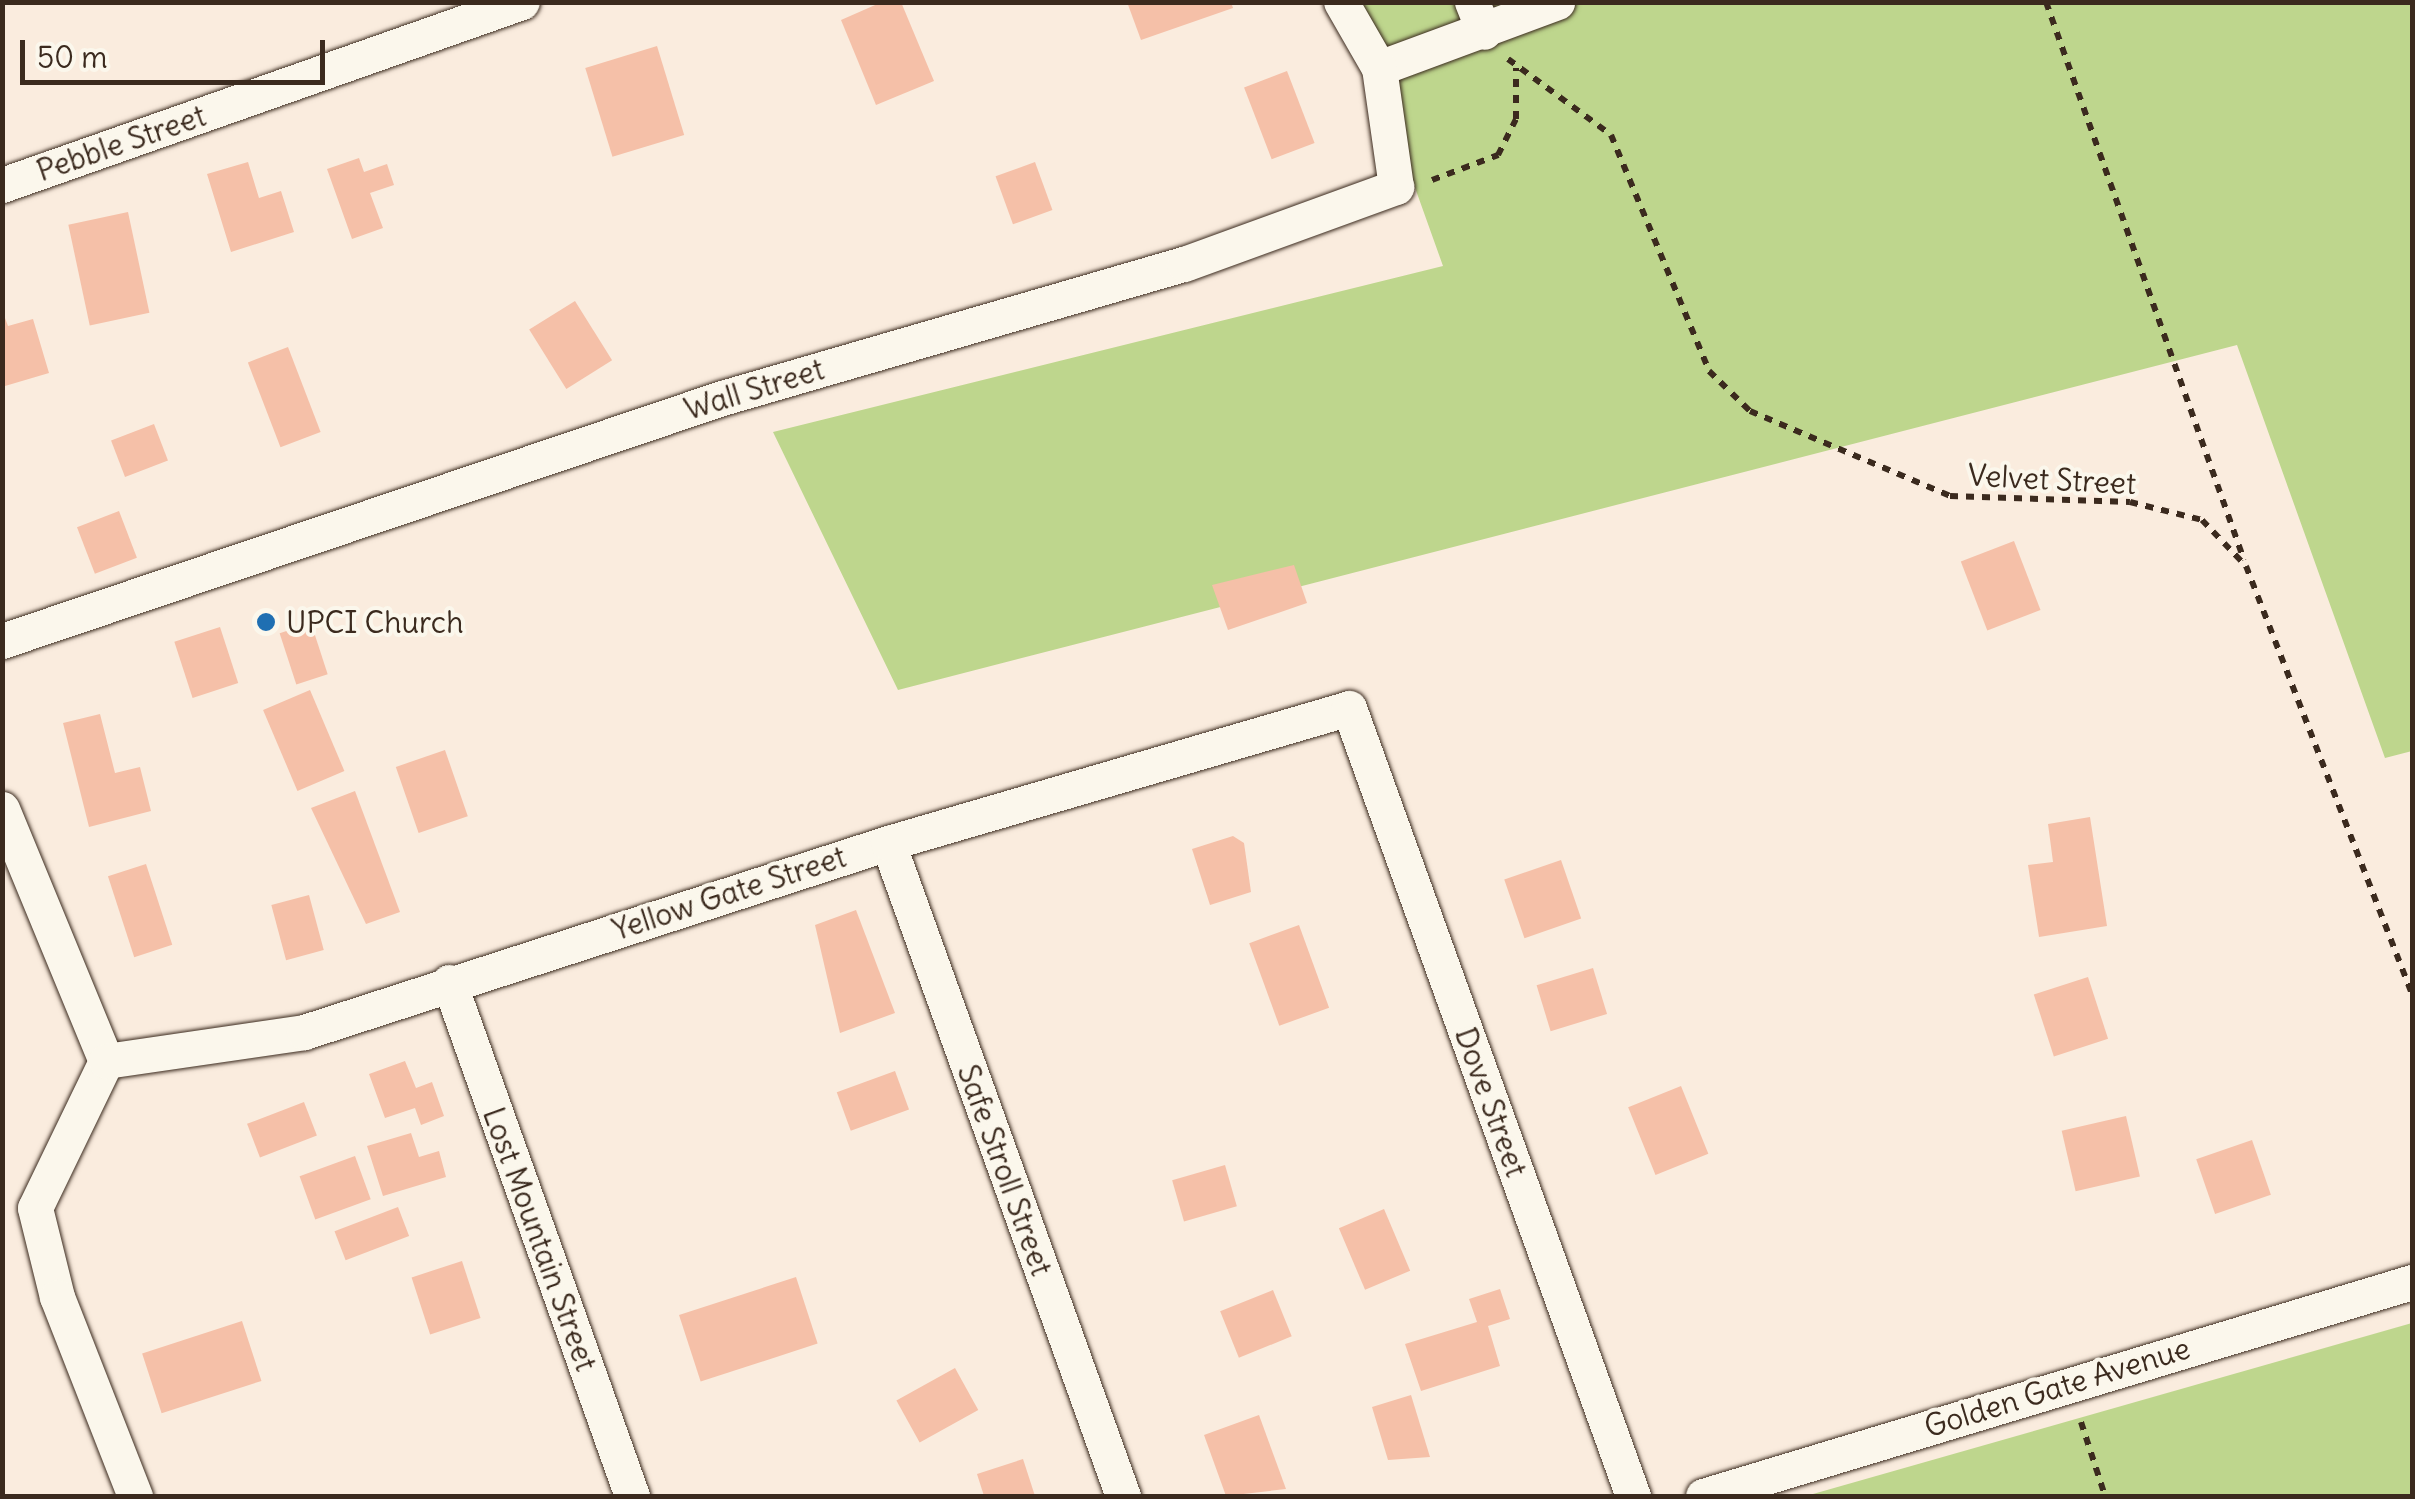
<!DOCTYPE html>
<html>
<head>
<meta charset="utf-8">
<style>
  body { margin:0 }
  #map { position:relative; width:2415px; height:1499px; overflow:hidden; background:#faecde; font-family:Delius,sans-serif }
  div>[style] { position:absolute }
  .green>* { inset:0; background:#bed68d }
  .building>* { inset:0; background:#f5c0a8; transform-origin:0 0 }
  .path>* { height:6px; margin-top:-3px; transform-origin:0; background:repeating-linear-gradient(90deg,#3b2a1e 0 8px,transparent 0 16px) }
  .roads { filter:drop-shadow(0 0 2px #3b2a1e) drop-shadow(0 0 2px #3b2a1e) }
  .minor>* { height:35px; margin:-17.5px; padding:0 17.5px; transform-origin:17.5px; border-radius:17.5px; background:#fbf7ec }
  .dots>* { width:28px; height:28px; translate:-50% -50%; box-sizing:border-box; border:5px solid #fbf7ec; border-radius:50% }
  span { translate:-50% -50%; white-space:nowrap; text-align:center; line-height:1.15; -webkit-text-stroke:8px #fbf7ec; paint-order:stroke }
  .street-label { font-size:30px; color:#3b2a1e }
  .poi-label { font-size:30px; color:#3b2a1e }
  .left { translate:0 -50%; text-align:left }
  .frame { position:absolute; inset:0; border:5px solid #3b2a1e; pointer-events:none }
  .scale { position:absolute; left:20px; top:40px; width:305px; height:45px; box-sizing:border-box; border:5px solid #3b2a1e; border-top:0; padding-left:12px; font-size:30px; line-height:35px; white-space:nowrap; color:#3b2a1e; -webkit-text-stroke:8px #fbf7ec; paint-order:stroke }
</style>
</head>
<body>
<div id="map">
  <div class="green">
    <i style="clip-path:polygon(1349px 3px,2412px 3px,2412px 751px,2385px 758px,2237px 345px,898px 690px,773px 432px,1443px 266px)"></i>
    <i style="clip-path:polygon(2412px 1323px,2412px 1496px,1806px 1496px)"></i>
  </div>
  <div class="building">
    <i style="clip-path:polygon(882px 2px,901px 2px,934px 81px,876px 105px,841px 20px)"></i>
    <i style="clip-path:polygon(1127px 2px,1231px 2px,1233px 8px,1141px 40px)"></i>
    <i style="left:657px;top:46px;width:93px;height:75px;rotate:73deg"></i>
    <i style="left:1287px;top:71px;width:77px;height:46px;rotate:69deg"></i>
    <i style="clip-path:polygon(359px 158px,364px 172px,387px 164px,394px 185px,370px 193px,383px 228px,352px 239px,327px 169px)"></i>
    <i style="clip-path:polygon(248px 162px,259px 198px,281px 191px,294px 232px,231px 252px,207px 174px)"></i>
    <i style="left:1035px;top:162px;width:51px;height:42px;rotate:70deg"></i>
    <i style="left:128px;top:212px;width:103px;height:61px;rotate:78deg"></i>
    <i style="left:575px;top:301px;width:70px;height:54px;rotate:58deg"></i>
    <i style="clip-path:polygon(2px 310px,8px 326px,33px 319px,49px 373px,5px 386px)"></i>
    <i style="left:288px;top:347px;width:91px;height:43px;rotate:69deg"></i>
    <i style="left:154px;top:424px;width:39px;height:46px;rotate:69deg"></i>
    <i style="left:119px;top:511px;width:50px;height:45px;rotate:69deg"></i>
    <i style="left:2014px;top:541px;width:74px;height:57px;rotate:69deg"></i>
    <i style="clip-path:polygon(1294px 565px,1307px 603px,1228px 630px,1212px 585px)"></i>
    <i style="left:311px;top:623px;width:54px;height:33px;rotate:72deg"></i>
    <i style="left:220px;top:627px;width:59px;height:48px;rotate:72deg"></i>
    <i style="left:310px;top:690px;width:88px;height:51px;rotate:67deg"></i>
    <i style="clip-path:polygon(100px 714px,115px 773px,140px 767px,151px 811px,89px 827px,63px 723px)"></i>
    <i style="left:445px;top:750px;width:70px;height:52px;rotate:71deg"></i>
    <i style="clip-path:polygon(355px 791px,400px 912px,366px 924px,311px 808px)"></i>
    <i style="clip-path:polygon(2090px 817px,2107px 926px,2039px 937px,2028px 865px,2053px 862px,2048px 824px)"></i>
    <i style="clip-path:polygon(1233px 836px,1244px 843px,1251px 892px,1210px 905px,1192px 849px)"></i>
    <i style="left:1561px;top:860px;width:62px;height:60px;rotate:71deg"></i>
    <i style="left:146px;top:864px;width:85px;height:40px;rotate:72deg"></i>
    <i style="left:309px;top:895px;width:57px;height:39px;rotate:75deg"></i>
    <i style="clip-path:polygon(856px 910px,895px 1013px,840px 1033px,815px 925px)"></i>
    <i style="left:1299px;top:925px;width:88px;height:53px;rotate:70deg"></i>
    <i style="left:1593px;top:968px;width:48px;height:59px;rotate:73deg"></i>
    <i style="left:2088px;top:977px;width:65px;height:57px;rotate:72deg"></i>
    <i style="clip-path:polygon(405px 1061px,416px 1088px,432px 1082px,444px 1116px,421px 1125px,415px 1108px,385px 1118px,369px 1074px)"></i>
    <i style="left:895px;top:1071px;width:41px;height:62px;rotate:70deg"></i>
    <i style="left:1681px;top:1086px;width:73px;height:57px;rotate:68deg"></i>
    <i style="left:304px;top:1102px;width:36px;height:61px;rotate:69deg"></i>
    <i style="left:2126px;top:1116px;width:62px;height:66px;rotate:77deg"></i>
    <i style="clip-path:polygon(411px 1133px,419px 1157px,439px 1151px,446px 1177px,383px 1196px,367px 1146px)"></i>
    <i style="left:2252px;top:1140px;width:58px;height:59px;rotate:71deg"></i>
    <i style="left:355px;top:1156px;width:46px;height:59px;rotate:70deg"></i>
    <i style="left:1225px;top:1165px;width:43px;height:55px;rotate:74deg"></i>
    <i style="left:398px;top:1207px;width:31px;height:68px;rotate:69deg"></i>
    <i style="left:1384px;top:1209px;width:67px;height:49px;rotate:67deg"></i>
    <i style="left:462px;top:1261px;width:60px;height:53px;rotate:72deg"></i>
    <i style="left:796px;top:1277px;width:70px;height:123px;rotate:72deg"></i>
    <i style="clip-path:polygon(1500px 1289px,1510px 1319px,1488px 1326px,1500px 1366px,1421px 1391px,1405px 1344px,1477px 1322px,1469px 1299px)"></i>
    <i style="left:1273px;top:1290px;width:50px;height:57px;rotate:68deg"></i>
    <i style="left:242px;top:1321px;width:63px;height:105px;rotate:72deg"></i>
    <i style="left:955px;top:1368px;width:48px;height:67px;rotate:61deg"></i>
    <i style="clip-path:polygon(1411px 1395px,1430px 1457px,1388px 1460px,1372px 1407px)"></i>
    <i style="clip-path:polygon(1259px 1415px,1286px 1489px,1226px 1496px,1204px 1435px)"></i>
    <i style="clip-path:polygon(1023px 1459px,1035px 1496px,984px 1496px,977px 1474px)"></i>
  </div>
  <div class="path">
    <i style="left:2046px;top:2px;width:592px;rotate:70.46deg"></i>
    <i style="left:1508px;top:59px;width:128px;rotate:36.4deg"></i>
    <i style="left:1611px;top:135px;width:256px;rotate:67.4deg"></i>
    <i style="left:1709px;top:371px;width:57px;rotate:44.3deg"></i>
    <i style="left:1750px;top:411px;width:217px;rotate:23deg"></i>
    <i style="left:1950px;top:496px;width:180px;rotate:1.9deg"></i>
    <i style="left:2130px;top:502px;width:74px;rotate:14deg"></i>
    <i style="left:2202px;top:520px;width:64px;rotate:46.3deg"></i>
    <i style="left:2246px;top:566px;width:460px;rotate:68.8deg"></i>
    <i style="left:1432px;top:180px;width:71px;rotate:-20.7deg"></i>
    <i style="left:1498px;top:155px;width:40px;rotate:-63.4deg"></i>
    <i style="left:1516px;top:119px;width:51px;rotate:-90deg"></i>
    <i style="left:2081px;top:1422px;width:78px;rotate:72deg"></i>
  </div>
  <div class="roads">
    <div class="minor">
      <i style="left:1472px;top:2px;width:32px;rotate:68deg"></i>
      <i style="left:1379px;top:68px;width:190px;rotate:-20.3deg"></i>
      <i style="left:2px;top:185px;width:551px;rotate:-19.39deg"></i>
      <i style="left:2px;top:641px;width:760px;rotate:-18.65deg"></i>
      <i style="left:722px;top:398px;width:481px;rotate:-16.2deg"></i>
      <i style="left:1184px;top:264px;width:226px;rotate:-20deg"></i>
      <i style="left:1396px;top:187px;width:120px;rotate:-98.1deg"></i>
      <i style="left:1379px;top:68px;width:76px;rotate:-119.9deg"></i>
      <i style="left:2px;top:809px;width:273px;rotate:67.6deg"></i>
      <i style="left:106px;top:1061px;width:163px;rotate:115.8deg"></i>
      <i style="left:35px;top:1208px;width:92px;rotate:76.1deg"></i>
      <i style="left:57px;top:1297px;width:214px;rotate:68.6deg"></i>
      <i style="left:888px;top:843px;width:694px;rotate:70.21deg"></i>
      <i style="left:449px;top:982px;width:546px;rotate:70.4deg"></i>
      <i style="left:106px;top:1061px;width:200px;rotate:-8.3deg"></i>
      <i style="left:304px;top:1032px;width:614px;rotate:-17.93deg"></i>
      <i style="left:888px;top:843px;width:480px;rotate:-16.3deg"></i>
      <i style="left:1349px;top:708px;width:838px;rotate:70.18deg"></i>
      <i style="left:1703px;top:1496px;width:741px;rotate:-16.8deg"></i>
    </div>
  </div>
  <div class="dots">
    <i style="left:266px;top:622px;background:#1f6fb2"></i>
  </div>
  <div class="street-label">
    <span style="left:121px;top:143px;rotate:-19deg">Pebble Street</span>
    <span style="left:754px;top:389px;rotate:-17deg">Wall Street</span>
    <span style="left:2052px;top:479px;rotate:3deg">Velvet Street</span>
    <span style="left:729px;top:893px;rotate:-18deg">Yellow Gate Street</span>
    <span style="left:1491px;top:1102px;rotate:70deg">Dove Street</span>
    <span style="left:1005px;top:1170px;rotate:70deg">Safe Stroll Street</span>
    <span style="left:540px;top:1239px;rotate:70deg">Lost Mountain Street</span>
    <span style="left:2057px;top:1387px;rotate:-17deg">Golden Gate Avenue</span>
  </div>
  <div class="poi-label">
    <span class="left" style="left:286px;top:622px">UPCI Church</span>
  </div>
  <div class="frame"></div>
  <div class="scale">50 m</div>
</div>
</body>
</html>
